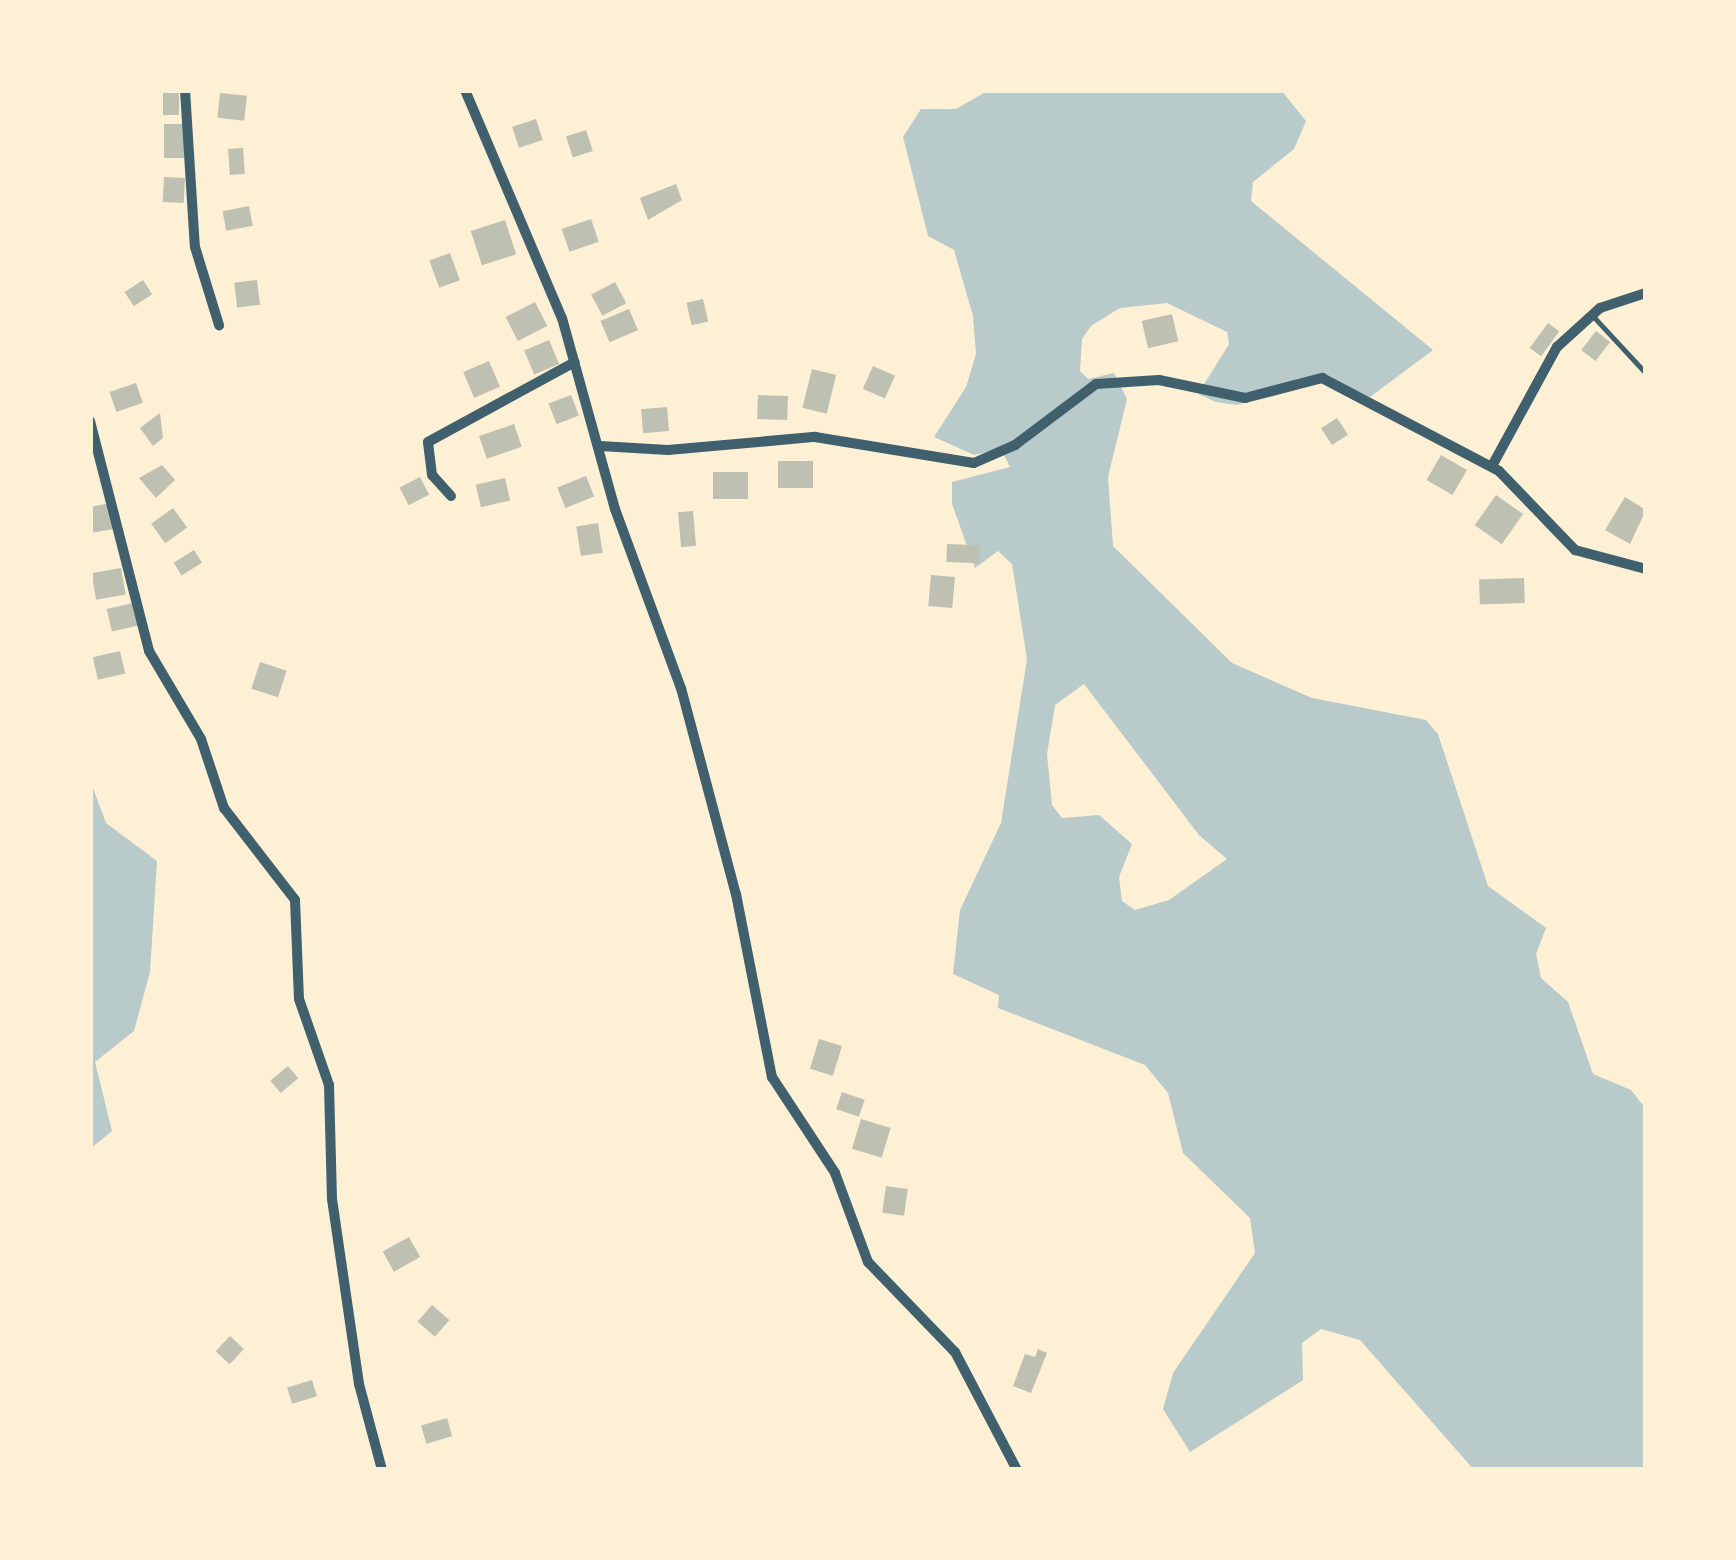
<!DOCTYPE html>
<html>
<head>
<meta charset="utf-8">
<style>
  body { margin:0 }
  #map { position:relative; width:1736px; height:1560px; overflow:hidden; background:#fdf0d5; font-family:Montserrat,sans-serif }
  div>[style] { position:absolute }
  .green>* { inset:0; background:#b9caca }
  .building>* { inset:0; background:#bec0b2; transform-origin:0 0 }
  .service>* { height:4.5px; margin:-2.25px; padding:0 2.25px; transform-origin:2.25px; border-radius:2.25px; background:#3f606c }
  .minor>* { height:10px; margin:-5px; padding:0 5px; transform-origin:5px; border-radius:5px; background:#3f606c }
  span { translate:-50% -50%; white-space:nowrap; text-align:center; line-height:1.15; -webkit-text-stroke:12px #fdf0d5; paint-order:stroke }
  .frame { position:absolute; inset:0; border:93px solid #fdf0d5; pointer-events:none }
</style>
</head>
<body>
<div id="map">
  <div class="green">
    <i style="clip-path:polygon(evenodd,989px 90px,1281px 90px,1306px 121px,1294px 149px,1253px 182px,1251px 201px,1433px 350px,1370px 397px,1322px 381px,1237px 405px,1216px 402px,1198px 394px,1229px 344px,1227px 332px,1167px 303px,1120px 308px,1091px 326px,1082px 339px,1080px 371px,1088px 379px,1114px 373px,1127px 399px,1108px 477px,1113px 546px,1232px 663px,1312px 698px,1426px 720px,1438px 734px,1488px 886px,1546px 928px,1536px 954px,1541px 978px,1568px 1002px,1593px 1074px,1631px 1090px,1646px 1109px,1646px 1470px,1474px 1470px,1360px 1340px,1321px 1329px,1302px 1343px,1303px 1380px,1190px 1452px,1163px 1409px,1173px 1373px,1255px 1253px,1250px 1218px,1183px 1153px,1168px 1093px,1145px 1065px,998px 1008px,999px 995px,953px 974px,960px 910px,1001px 823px,1027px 659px,1012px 564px,998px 551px,975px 568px,952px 504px,952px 482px,1010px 467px,1001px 449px,974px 455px,934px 437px,966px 387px,976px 354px,973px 316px,954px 250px,928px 236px,903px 137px,921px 109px,956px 109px,989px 90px,1084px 684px,1199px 835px,1227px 859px,1169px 900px,1135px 910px,1122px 901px,1119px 877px,1132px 844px,1099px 815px,1062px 818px,1052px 805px,1047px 754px,1055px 705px,1084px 684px)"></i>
    <i style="clip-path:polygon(90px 780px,106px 823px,157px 861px,150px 972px,134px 1031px,95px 1062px,112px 1131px,90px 1149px)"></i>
  </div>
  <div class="building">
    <i style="left:163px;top:90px;width:16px;height:25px"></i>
    <i style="left:220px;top:93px;width:27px;height:25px;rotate:6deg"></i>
    <i style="left:536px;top:119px;width:22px;height:25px;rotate:72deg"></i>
    <i style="left:184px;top:124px;width:34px;height:20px;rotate:90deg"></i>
    <i style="left:586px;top:130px;width:22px;height:21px;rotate:72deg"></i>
    <i style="left:243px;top:148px;width:26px;height:15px;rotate:86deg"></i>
    <i style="left:164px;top:177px;width:21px;height:25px;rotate:3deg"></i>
    <i style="clip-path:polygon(676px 184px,682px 200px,648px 220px,640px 198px)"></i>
    <i style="left:249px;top:206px;width:20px;height:27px;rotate:79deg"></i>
    <i style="left:591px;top:219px;width:24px;height:31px;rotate:71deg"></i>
    <i style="left:505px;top:220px;width:36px;height:36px;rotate:72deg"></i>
    <i style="left:450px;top:253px;width:29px;height:22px;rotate:70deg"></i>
    <i style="left:143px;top:280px;width:17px;height:22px;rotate:57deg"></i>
    <i style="left:257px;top:280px;width:25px;height:23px;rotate:83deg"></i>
    <i style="left:615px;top:282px;width:24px;height:27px;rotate:62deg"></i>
    <i style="left:703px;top:299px;width:23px;height:17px;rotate:77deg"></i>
    <i style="left:535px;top:302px;width:27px;height:33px;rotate:63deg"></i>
    <i style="left:629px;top:309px;width:23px;height:31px;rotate:67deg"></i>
    <i style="left:1172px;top:314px;width:28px;height:31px;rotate:77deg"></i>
    <i style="left:1548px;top:323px;width:14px;height:31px;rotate:36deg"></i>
    <i style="left:1596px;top:331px;width:18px;height:24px;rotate:38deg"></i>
    <i style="left:549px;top:340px;width:26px;height:27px;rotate:67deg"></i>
    <i style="left:489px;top:361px;width:28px;height:28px;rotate:67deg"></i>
    <i style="left:873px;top:366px;width:24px;height:25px;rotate:24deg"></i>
    <i style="left:812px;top:369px;width:25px;height:40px;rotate:14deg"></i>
    <i style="left:136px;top:383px;width:21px;height:28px;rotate:71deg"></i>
    <i style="left:571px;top:395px;width:22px;height:24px;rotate:69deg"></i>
    <i style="left:758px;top:395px;width:30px;height:24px;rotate:2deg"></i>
    <i style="left:667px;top:407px;width:24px;height:26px;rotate:85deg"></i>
    <i style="clip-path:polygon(160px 413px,163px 438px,153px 446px,140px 428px)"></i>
    <i style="left:1337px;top:418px;width:20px;height:19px;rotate:57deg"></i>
    <i style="left:514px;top:424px;width:24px;height:37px;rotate:71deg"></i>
    <i style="left:1441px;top:455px;width:30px;height:29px;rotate:30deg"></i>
    <i style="left:813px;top:461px;width:27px;height:35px;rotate:90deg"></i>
    <i style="clip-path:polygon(162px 465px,175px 480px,156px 498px,139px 478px)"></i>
    <i style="left:713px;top:472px;width:35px;height:27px"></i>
    <i style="left:586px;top:476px;width:22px;height:31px;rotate:68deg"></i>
    <i style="left:420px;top:477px;width:20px;height:23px;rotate:63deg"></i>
    <i style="left:505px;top:478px;width:23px;height:30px;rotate:77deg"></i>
    <i style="left:1496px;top:495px;width:33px;height:37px;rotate:35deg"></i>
    <i style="clip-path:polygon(1625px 497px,1646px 510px,1630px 544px,1605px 530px)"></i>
    <i style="clip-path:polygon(110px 503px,114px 529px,90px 533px,90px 507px)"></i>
    <i style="left:173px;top:508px;width:24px;height:27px;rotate:54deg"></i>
    <i style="left:693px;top:511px;width:35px;height:15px;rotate:85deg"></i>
    <i style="left:598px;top:523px;width:30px;height:22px;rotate:81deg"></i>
    <i style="left:947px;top:544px;width:33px;height:18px;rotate:2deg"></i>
    <i style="left:194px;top:550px;width:15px;height:24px;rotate:58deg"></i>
    <i style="left:121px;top:568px;width:27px;height:30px;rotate:80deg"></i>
    <i style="left:931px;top:575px;width:24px;height:31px;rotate:5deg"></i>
    <i style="left:1524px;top:578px;width:25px;height:45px;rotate:88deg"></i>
    <i style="left:133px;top:603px;width:23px;height:27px;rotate:77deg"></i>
    <i style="left:120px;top:651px;width:23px;height:28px;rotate:77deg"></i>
    <i style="left:260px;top:662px;width:28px;height:28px;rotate:18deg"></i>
    <i style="left:819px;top:1039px;width:24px;height:31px;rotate:17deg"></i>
    <i style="left:288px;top:1066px;width:16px;height:23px;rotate:50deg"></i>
    <i style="left:842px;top:1092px;width:24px;height:18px;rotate:19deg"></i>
    <i style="left:861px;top:1119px;width:31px;height:31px;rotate:17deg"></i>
    <i style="left:886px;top:1186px;width:22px;height:27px;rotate:8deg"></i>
    <i style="left:409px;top:1237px;width:23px;height:30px;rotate:61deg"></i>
    <i style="left:432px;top:1305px;width:23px;height:22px;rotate:41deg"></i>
    <i style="left:230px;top:1336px;width:19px;height:21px;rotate:43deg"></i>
    <i style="clip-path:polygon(1038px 1349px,1047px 1353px,1031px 1393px,1013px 1386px,1025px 1354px,1035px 1357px)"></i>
    <i style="left:312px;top:1380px;width:17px;height:26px;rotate:73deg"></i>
    <i style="left:447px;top:1418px;width:19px;height:27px;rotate:74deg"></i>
  </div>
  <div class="service">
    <i style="left:1595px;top:318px;width:75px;rotate:47.2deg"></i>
  </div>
  <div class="minor">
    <i style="left:185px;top:90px;width:157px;rotate:86.4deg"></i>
    <i style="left:195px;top:247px;width:82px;rotate:72.9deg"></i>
    <i style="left:465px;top:90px;width:248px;rotate:67deg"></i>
    <i style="left:562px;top:318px;width:198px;rotate:74.5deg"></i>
    <i style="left:615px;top:509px;width:191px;rotate:69.8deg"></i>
    <i style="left:681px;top:688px;width:213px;rotate:75.1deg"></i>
    <i style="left:736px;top:894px;width:187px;rotate:78.9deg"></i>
    <i style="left:772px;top:1077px;width:115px;rotate:56.7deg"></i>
    <i style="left:835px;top:1173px;width:95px;rotate:69.7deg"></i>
    <i style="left:868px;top:1262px;width:125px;rotate:46deg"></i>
    <i style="left:955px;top:1352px;width:133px;rotate:62.3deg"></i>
    <i style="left:90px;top:421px;width:237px;rotate:75.6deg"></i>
    <i style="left:149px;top:651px;width:102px;rotate:59.4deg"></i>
    <i style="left:201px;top:739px;width:73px;rotate:71.6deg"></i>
    <i style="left:224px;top:808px;width:116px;rotate:52.3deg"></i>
    <i style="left:295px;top:900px;width:99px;rotate:87.7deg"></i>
    <i style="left:299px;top:999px;width:91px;rotate:70.8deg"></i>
    <i style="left:329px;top:1085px;width:114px;rotate:88.5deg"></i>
    <i style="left:332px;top:1199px;width:187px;rotate:81.7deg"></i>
    <i style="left:359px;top:1384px;width:89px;rotate:75deg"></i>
    <i style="left:600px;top:446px;width:68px;rotate:3.4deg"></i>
    <i style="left:668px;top:450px;width:148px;rotate:-5.1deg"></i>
    <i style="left:815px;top:437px;width:161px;rotate:9.3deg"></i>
    <i style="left:974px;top:463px;width:45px;rotate:-23.7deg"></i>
    <i style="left:1015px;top:445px;width:101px;rotate:-37deg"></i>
    <i style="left:1096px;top:384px;width:63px;rotate:-3.6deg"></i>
    <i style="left:1159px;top:380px;width:88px;rotate:11.8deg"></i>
    <i style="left:1245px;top:398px;width:80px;rotate:-14.6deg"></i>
    <i style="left:1322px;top:378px;width:200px;rotate:27.7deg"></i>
    <i style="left:1499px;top:471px;width:110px;rotate:46.1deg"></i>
    <i style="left:1575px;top:550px;width:73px;rotate:15deg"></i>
    <i style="left:1492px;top:466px;width:136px;rotate:-61.4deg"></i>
    <i style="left:1557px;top:347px;width:58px;rotate:-42.2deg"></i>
    <i style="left:1600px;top:308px;width:48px;rotate:-18.1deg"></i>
    <i style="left:451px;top:496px;width:28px;rotate:-132deg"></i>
    <i style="left:432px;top:475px;width:33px;rotate:-97deg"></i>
    <i style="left:428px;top:442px;width:167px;rotate:-28.6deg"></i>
  </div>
  <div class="frame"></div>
</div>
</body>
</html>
